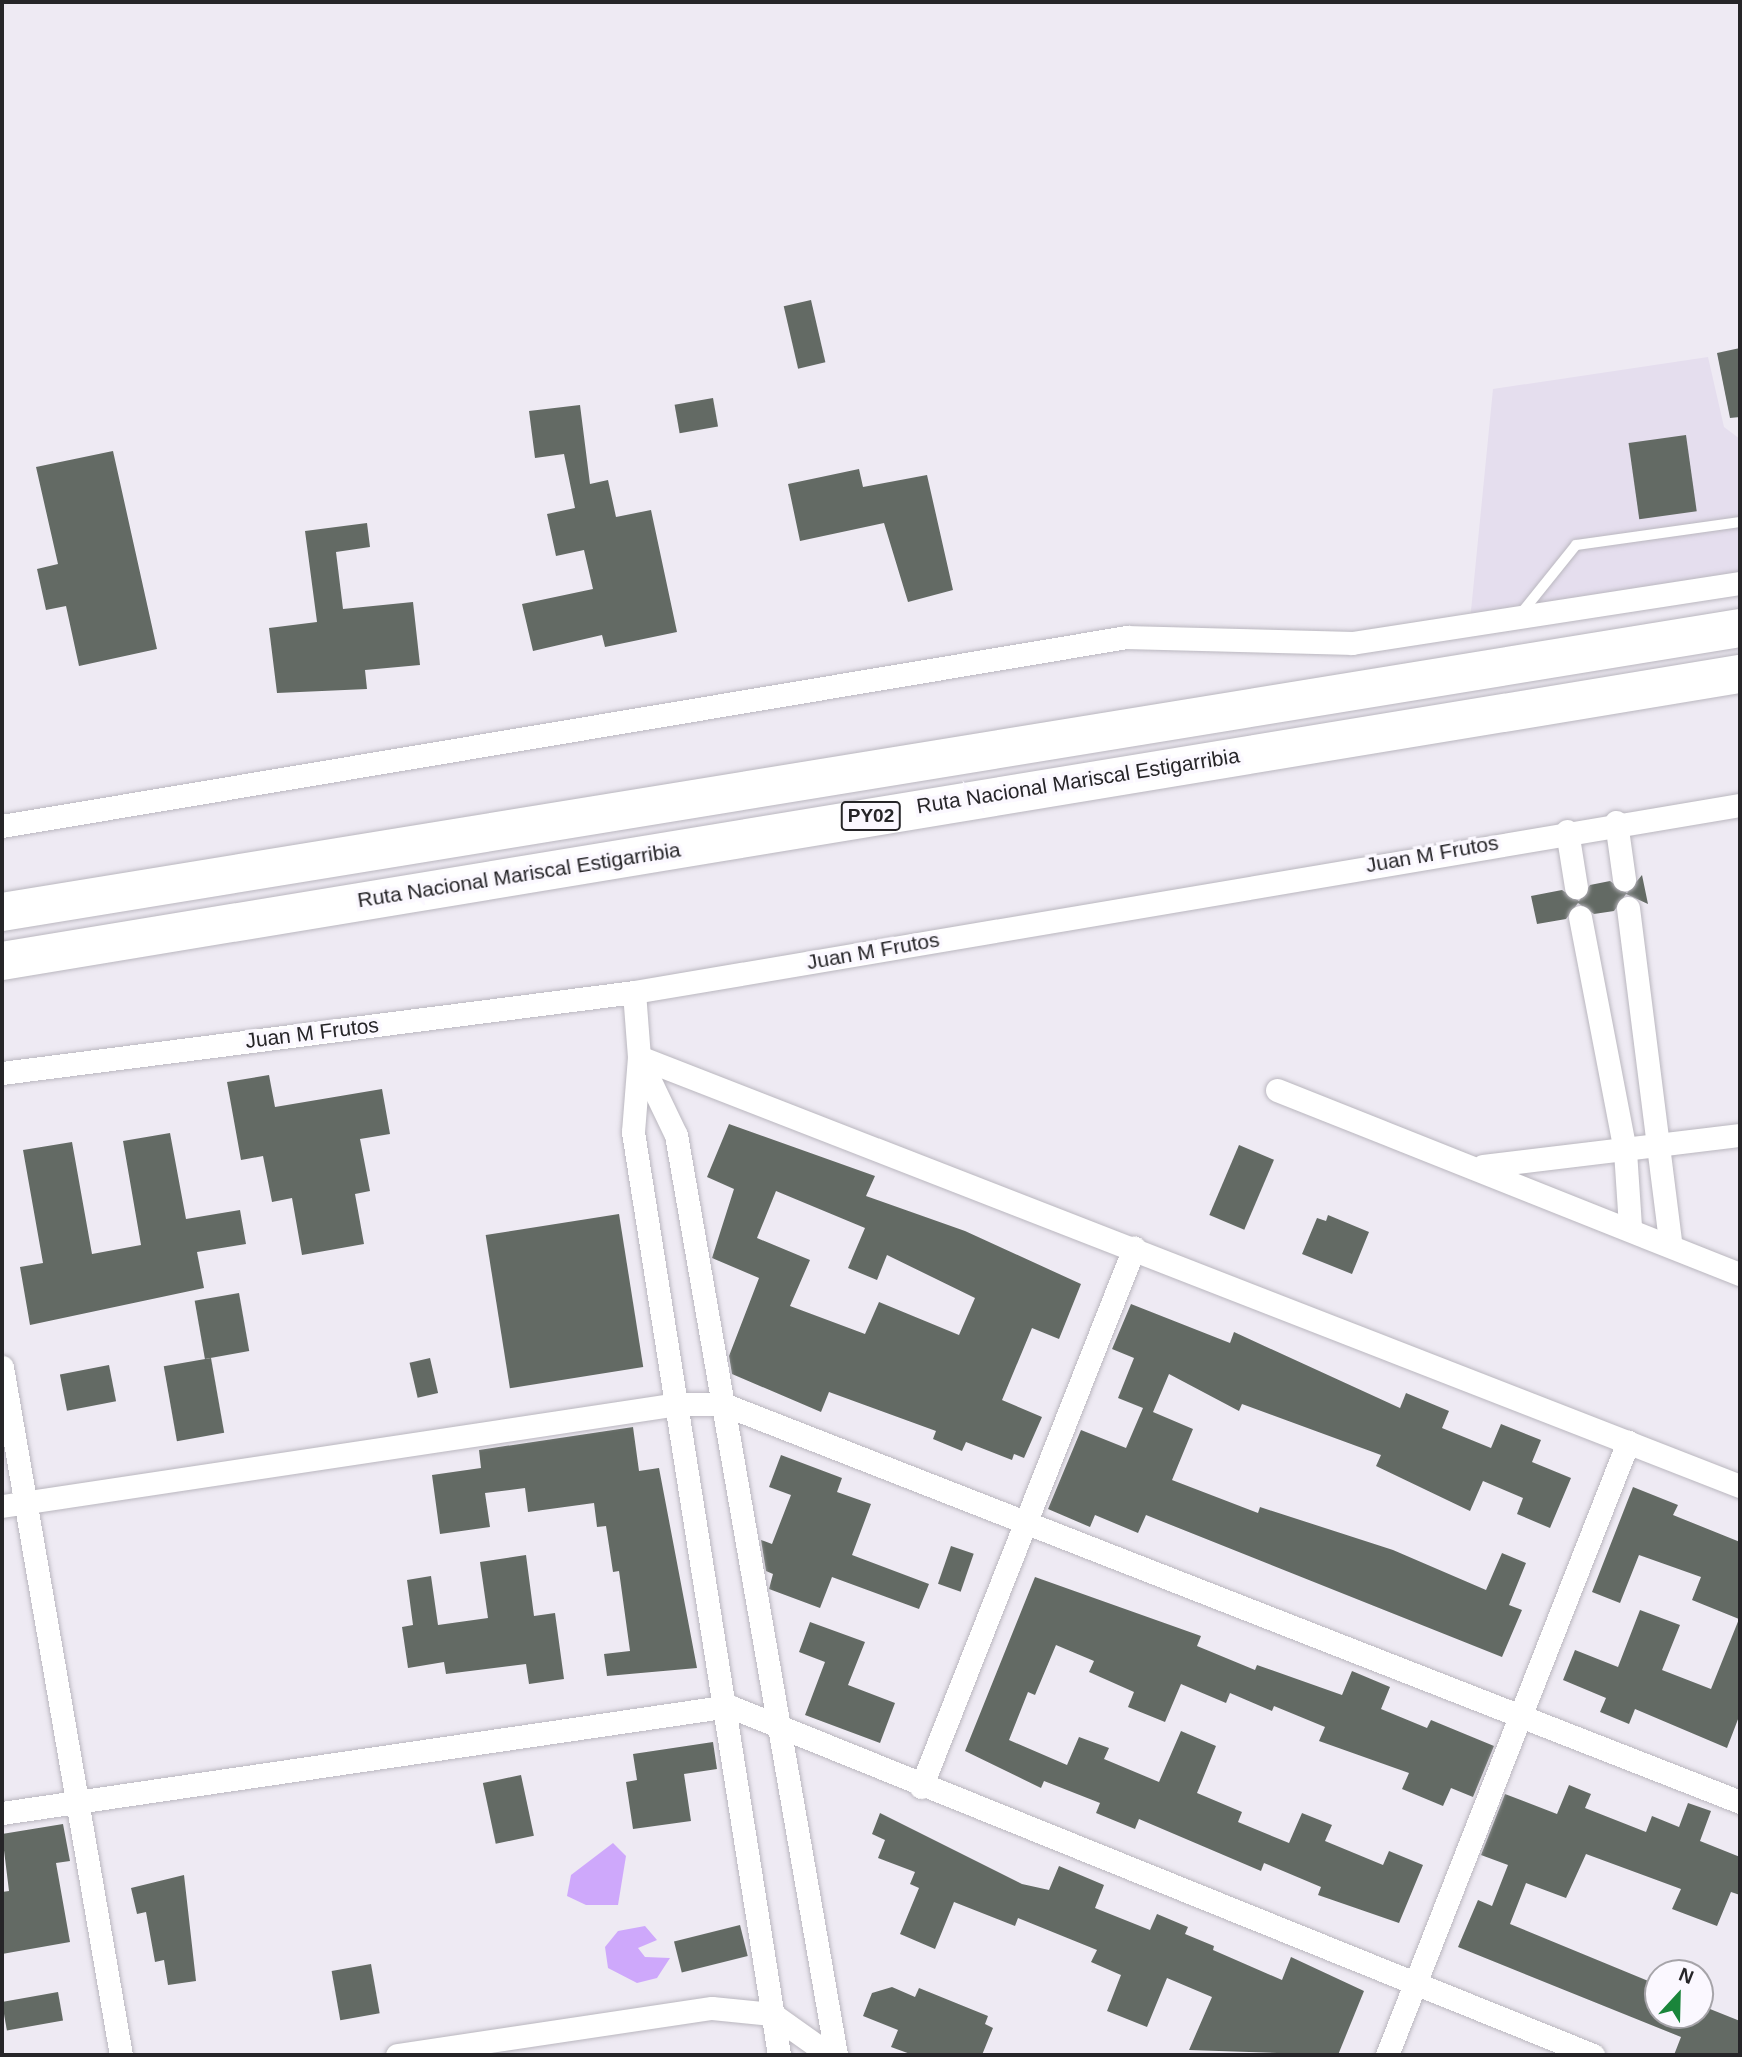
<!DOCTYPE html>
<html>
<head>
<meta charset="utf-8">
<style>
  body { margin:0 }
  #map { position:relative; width:1742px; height:2057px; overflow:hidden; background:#eeeaf3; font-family:Arial,sans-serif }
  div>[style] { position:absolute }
  .built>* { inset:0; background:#e5deee }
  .green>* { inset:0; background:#cea8fb }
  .building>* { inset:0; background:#636a64; transform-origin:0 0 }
  .roads { filter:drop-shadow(0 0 2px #bab7bf) drop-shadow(0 0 2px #bab7bf) }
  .lane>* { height:10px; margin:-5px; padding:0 5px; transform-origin:5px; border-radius:5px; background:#fff }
  .street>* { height:23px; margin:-11.5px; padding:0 11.5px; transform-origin:11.5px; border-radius:11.5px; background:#fff }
  .highway>* { height:38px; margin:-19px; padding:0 19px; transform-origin:19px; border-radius:19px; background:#fff }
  span { translate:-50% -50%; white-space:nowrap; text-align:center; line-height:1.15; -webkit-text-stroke:7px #fbf8ff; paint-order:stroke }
  .shield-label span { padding:2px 5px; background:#fbf8ff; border:2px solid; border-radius:5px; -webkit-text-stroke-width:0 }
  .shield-label { font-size:19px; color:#262528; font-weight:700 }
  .street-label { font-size:21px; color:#262528 }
  .frame { position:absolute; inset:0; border:4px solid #262528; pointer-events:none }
  .north { position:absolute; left:1644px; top:1959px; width:70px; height:70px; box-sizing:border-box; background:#fbf8ff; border:2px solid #a6a4a9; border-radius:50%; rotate:22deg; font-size:19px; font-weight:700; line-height:28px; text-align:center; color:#262528 }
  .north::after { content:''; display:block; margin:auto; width:24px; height:32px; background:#1a853b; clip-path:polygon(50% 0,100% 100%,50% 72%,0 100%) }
</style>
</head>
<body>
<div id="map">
  <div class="built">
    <i style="clip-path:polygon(1708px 357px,1724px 427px,1740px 439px,1740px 593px,1469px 631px,1493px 389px)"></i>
  </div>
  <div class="green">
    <i style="clip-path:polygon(613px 1843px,626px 1856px,618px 1905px,586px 1905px,567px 1896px,571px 1875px)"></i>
    <i style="clip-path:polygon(645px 1926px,657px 1940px,638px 1948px,645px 1957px,670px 1958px,657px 1978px,637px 1983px,608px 1968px,605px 1947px,618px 1931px)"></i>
  </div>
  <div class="building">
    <i style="left:811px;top:300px;width:64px;height:28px;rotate:77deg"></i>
    <i style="clip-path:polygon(1740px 348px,1740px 417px,1730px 418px,1717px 353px)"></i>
    <i style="left:713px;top:398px;width:29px;height:39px;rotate:80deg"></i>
    <i style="clip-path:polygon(580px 405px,590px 484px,608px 480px,616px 517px,651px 510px,677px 632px,605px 647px,602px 635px,533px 651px,522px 604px,593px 589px,584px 550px,556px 556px,547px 514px,575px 508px,564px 454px,535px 458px,529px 411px)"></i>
    <i style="left:1686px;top:435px;width:77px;height:58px;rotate:82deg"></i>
    <i style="clip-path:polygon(113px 451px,157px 649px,79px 666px,66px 606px,46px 610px,37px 569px,58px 564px,36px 467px)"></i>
    <i style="clip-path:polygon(859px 469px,863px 487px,927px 475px,953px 590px,908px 602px,884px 523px,800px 541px,788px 484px)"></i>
    <i style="clip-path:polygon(367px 523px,370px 547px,336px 552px,343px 609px,413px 602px,420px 665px,365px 670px,367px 689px,277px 693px,269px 628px,317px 622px,305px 531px)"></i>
    <i style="clip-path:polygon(1642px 875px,1648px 904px,1626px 894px,1614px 911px,1594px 914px,1578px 903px,1566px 919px,1537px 924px,1531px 896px,1562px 890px,1579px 901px,1590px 885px,1610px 881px,1627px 893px)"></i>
    <i style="clip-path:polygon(269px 1075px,275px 1107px,382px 1089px,390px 1134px,360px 1139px,370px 1191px,355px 1194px,364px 1244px,302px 1255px,292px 1198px,272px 1202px,263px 1156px,241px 1160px,227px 1082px)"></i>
    <i style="clip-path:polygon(evenodd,729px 1124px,875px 1176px,866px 1196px,965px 1231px,1081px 1284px,1059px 1339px,1032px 1328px,1002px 1400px,1042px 1417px,1024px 1458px,1014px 1454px,1012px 1460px,966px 1442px,962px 1451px,933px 1439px,936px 1431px,829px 1392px,821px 1412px,732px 1374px,729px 1356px,759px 1278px,712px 1258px,734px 1189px,707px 1177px,729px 1124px,776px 1191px,865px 1228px,848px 1268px,877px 1280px,887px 1255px,975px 1298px,959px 1335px,879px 1302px,865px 1334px,790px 1306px,810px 1260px,757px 1238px,776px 1191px)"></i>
    <i style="clip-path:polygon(170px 1133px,186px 1219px,240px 1210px,246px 1244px,197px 1252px,204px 1288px,30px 1325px,20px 1267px,43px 1263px,23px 1150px,72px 1142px,92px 1254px,141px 1245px,123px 1141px)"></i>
    <i style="left:1239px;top:1145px;width:38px;height:76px;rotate:23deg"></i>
    <i style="left:619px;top:1214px;width:155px;height:135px;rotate:81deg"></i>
    <i style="clip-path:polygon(1328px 1215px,1369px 1232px,1352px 1274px,1302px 1254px,1317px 1218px,1326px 1221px)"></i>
    <i style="left:239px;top:1293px;width:59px;height:45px;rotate:80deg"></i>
    <i style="clip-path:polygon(1131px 1304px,1230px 1343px,1234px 1332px,1400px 1408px,1406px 1393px,1449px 1411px,1442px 1428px,1491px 1448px,1501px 1424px,1541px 1440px,1532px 1462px,1571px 1478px,1550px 1528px,1517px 1514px,1523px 1498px,1483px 1481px,1470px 1511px,1376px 1466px,1381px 1455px,1242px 1404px,1239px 1411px,1169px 1374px,1153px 1412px,1193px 1429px,1172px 1480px,1258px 1513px,1260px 1507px,1393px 1550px,1486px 1590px,1502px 1553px,1526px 1563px,1509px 1605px,1522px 1610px,1502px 1657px,1146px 1515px,1138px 1533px,1095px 1515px,1090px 1527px,1048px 1509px,1081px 1430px,1126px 1448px,1143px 1408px,1118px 1398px,1134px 1358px,1112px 1349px)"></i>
    <i style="left:211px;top:1358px;width:76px;height:48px;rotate:80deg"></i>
    <i style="left:430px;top:1358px;width:36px;height:21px;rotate:77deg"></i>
    <i style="left:109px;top:1365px;width:37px;height:50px;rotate:79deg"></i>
    <i style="clip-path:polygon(633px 1427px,639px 1471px,659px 1468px,697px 1668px,607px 1676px,604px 1654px,630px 1651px,619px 1571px,613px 1572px,606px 1526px,597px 1527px,594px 1503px,528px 1512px,525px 1488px,485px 1493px,490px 1527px,440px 1534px,432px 1475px,481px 1468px,479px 1450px)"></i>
    <i style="clip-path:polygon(781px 1455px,842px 1478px,837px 1492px,871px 1504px,852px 1555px,929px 1584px,919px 1609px,832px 1577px,820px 1608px,769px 1589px,773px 1574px,766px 1571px,761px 1540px,772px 1544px,791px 1495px,769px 1487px)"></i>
    <i style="clip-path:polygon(1633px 1487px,1678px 1505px,1673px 1515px,1740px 1542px,1740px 1714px,1727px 1748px,1635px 1709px,1629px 1724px,1600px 1712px,1606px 1698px,1563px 1680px,1575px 1650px,1618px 1667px,1640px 1610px,1680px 1625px,1662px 1670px,1711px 1689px,1739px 1619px,1692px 1600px,1701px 1577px,1639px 1555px,1620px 1603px,1592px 1592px)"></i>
    <i style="left:951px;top:1546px;width:24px;height:40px;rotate:19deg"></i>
    <i style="clip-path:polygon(526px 1555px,534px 1616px,555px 1613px,564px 1679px,529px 1684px,526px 1664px,446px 1674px,444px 1662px,408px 1668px,402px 1627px,413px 1625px,407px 1580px,431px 1576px,438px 1625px,488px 1618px,480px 1562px)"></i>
    <i style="clip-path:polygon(1035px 1577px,1201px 1636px,1197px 1646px,1255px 1670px,1257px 1665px,1342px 1695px,1352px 1671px,1390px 1687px,1381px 1709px,1427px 1728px,1431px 1720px,1494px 1746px,1473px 1797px,1451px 1788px,1443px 1806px,1402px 1789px,1409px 1773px,1319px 1741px,1325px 1727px,1274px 1706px,1272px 1711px,1230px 1693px,1226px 1703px,1181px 1684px,1165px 1722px,1128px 1707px,1134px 1692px,1089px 1672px,1094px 1661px,1056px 1645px,1035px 1695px,1028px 1692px,1009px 1740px,1067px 1765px,1079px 1737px,1109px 1748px,1104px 1759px,1159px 1782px,1181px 1731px,1216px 1746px,1197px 1793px,1242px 1812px,1238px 1822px,1289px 1843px,1302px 1813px,1332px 1825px,1325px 1841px,1383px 1865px,1389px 1851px,1423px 1865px,1399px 1923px,1318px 1895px,1321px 1887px,1264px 1863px,1261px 1871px,1139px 1819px,1135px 1829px,1096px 1813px,1100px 1803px,1044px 1781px,1041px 1788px,965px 1751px)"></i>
    <i style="clip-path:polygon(810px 1622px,865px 1642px,848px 1685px,895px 1703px,880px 1743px,805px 1715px,825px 1662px,799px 1652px)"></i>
    <i style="clip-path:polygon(713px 1742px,717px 1769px,684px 1774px,691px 1821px,633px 1829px,626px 1782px,637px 1780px,633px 1754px)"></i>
    <i style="left:521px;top:1775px;width:62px;height:39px;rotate:78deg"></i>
    <i style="clip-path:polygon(1569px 1785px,1591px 1794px,1585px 1808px,1646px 1832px,1652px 1816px,1679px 1827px,1688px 1803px,1711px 1811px,1700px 1841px,1740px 1857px,1740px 1895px,1731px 1892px,1717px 1926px,1672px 1909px,1681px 1889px,1586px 1854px,1566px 1898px,1526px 1883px,1510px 1924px,1658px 1985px,1658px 2015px,1700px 2015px,1700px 2005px,1740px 2021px,1740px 2055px,1674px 2055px,1681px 2037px,1458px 1947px,1478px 1900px,1492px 1906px,1508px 1865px,1481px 1855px,1505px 1794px,1557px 1814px)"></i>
    <i style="clip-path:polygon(880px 1813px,1022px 1884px,1049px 1890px,1059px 1866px,1104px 1885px,1095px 1908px,1150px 1930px,1157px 1914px,1188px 1927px,1185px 1934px,1214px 1946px,1213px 1950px,1282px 1980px,1291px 1957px,1364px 1991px,1338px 2055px,1189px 2050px,1212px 1997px,1167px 1978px,1147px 2027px,1107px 2011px,1121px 1975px,1091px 1962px,1097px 1950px,1018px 1918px,1015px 1926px,954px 1902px,935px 1949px,900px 1934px,919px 1888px,910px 1884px,915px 1872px,878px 1858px,885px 1840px,872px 1834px)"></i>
    <i style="clip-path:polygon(63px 1824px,70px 1861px,56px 1863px,70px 1942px,2px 1954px,2px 1892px,9px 1891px,2px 1834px)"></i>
    <i style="clip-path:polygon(184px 1875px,196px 1981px,168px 1985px,164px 1960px,155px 1962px,146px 1912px,137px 1914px,131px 1888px)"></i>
    <i style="left:740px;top:1925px;width:32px;height:68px;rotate:76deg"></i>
    <i style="left:371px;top:1964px;width:50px;height:40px;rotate:80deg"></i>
    <i style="clip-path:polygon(892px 1987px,915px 1997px,919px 1988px,988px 2016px,985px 2024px,993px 2028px,982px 2055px,913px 2055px,891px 2047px,898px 2030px,863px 2016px,872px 1993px)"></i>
    <i style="left:58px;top:1992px;width:29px;height:57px;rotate:80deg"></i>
  </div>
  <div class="roads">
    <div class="lane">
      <i style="left:1519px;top:616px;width:91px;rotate:-51.2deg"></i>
      <i style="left:1576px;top:545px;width:166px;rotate:-8deg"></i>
    </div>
    <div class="street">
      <i style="left:1616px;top:822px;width:58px;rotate:82deg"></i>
      <i style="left:2px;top:826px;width:1141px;rotate:-9.54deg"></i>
      <i style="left:1127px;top:637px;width:225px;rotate:1.5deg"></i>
      <i style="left:1352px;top:643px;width:393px;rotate:-8.8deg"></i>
      <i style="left:1567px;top:831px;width:57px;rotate:80.9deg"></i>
      <i style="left:1628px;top:908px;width:337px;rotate:82.8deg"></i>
      <i style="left:1580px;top:917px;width:238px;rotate:79.1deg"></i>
      <i style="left:1625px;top:1151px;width:75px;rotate:86.2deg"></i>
      <i style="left:634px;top:992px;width:65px;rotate:85.6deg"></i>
      <i style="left:639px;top:1057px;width:75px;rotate:94.6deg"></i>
      <i style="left:633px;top:1132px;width:934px;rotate:81.01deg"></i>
      <i style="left:639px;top:1057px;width:1182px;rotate:21.29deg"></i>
      <i style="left:640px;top:1060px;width:83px;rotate:64.4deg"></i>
      <i style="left:676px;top:1135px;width:934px;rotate:80.13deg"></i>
      <i style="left:2px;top:1073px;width:637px;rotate:-7.3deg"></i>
      <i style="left:634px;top:992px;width:1122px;rotate:-9.6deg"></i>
      <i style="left:1277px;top:1090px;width:498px;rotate:21.7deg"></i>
      <i style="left:1483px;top:1166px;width:259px;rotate:-6.9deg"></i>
      <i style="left:2px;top:1367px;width:698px;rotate:80.19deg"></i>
      <i style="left:2px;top:1506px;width:684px;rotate:-8.58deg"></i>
      <i style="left:678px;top:1404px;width:45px"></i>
      <i style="left:723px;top:1404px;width:1092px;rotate:21.37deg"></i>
      <i style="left:921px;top:1787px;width:580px;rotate:-68.44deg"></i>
      <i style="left:2px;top:1813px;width:735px;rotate:-8.37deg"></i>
      <i style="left:729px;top:1706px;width:932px;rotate:22deg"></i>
      <i style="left:397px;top:2055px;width:318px;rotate:-8.5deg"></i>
      <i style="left:712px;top:2008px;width:60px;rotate:5.7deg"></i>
      <i style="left:772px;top:2014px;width:71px;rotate:35.3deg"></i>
      <i style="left:1387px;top:2055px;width:659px;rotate:-68.54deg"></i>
    </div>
    <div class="highway">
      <i style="left:2px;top:912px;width:1761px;rotate:-9.28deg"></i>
      <i style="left:2px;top:961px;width:1762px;rotate:-9.38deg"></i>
    </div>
  </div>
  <div class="shield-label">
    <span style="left:871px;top:816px">PY02</span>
  </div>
  <div class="street-label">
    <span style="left:1078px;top:781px;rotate:-9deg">Ruta Nacional Mariscal Estigarribia</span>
    <span style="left:1432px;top:854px;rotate:-10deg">Juan M Frutos</span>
    <span style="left:519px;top:875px;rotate:-9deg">Ruta Nacional Mariscal Estigarribia</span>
    <span style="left:873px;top:951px;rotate:-10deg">Juan M Frutos</span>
    <span style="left:312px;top:1033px;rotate:-7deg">Juan M Frutos</span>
  </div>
  <div class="frame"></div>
  <div class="north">N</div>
</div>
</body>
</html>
